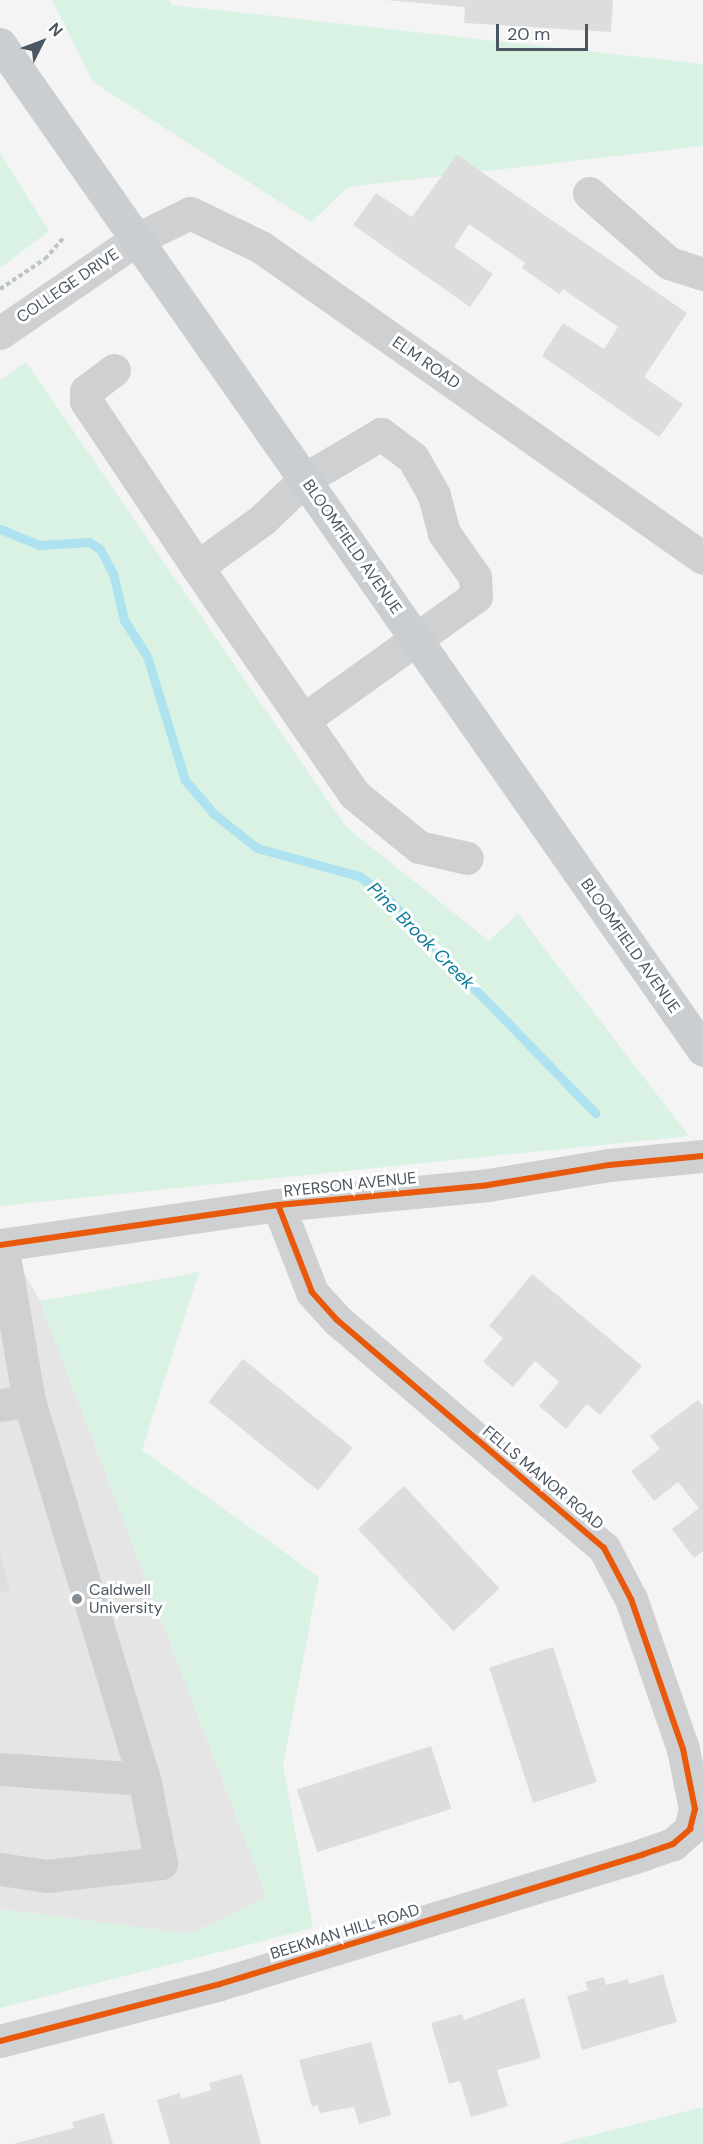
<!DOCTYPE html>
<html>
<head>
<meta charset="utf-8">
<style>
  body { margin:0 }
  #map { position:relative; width:703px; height:2144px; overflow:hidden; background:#f4f4f4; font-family:"DM Sans",sans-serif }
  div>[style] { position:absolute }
  .education>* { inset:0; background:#e6e5e6 }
  .green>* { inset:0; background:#d9f2e3 }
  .stream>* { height:9px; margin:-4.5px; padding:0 4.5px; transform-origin:4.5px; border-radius:4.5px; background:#aee2f0 }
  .building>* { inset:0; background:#ddddde; transform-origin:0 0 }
  .path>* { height:4px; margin-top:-2px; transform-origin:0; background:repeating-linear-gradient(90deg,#bcc7c4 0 4.5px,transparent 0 7.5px) }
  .minor>* { height:33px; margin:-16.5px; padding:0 16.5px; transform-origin:16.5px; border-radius:16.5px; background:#ced0d2 }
  .major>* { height:33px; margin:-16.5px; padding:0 16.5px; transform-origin:16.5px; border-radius:16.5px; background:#caced1 }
  .cycleway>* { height:6px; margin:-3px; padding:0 3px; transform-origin:3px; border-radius:3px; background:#e8590c }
  .dots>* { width:16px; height:16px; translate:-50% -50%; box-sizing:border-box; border:3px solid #fff; border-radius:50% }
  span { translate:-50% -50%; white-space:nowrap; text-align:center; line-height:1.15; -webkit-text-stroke:6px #fff; paint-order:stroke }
  .street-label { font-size:16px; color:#4a5661 }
  .poi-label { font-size:16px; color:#4a5661 }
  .left { translate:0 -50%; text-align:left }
  .water-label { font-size:18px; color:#0c7c9b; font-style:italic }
  .north { position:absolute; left:12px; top:12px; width:60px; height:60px; -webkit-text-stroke:4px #fff; paint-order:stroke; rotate:48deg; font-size:16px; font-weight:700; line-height:24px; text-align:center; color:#4a5661 }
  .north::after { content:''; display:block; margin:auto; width:21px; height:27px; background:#4a5661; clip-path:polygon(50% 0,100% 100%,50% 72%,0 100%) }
  .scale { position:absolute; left:496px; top:24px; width:92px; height:27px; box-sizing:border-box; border:3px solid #4a5661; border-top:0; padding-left:8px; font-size:18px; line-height:21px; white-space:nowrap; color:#4a5661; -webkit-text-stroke:4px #fff; paint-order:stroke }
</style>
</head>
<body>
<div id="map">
  <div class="education">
    <i style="clip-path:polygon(0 1230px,40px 1301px,267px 1897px,190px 1934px,0 1909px)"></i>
  </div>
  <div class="green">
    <i style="clip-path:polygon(52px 0,170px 0,172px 5px,703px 64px,703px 146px,348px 187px,311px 222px,93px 82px)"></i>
    <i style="clip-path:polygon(0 153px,49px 231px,0 268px)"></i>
    <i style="clip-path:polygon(26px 362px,346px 827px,489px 941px,518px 914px,689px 1136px,0 1206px,0 380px)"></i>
    <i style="clip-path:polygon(199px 1272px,142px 1450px,319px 1577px,283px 1765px,313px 1928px,0 2008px,0 1909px,190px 1934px,267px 1897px,40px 1301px)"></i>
    <i style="clip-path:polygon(703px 2107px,703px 2144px,558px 2144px)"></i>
  </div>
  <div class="stream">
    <i style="left:0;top:529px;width:42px;rotate:22.3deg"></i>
    <i style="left:39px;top:545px;width:50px;rotate:-3.4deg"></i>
    <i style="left:89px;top:542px;width:13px;rotate:32deg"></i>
    <i style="left:100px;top:549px;width:27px;rotate:62deg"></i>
    <i style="left:113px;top:573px;width:48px;rotate:76.8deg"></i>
    <i style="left:124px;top:620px;width:43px;rotate:57.4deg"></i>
    <i style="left:147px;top:656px;width:130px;rotate:73deg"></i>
    <i style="left:185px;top:780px;width:45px;rotate:49.5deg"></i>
    <i style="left:214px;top:814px;width:55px;rotate:38.3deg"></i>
    <i style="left:257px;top:848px;width:106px;rotate:15.4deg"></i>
    <i style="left:359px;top:876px;width:27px;rotate:36deg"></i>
    <i style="left:381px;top:892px;width:308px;rotate:45.9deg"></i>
  </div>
  <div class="building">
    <i style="clip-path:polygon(386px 0,613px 0,611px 32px,464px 23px,465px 7px)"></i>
    <i style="clip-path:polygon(457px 155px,687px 313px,644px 377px,683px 404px,659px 437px,542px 356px,563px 323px,604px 349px,618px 327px,563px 289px,559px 294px,522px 268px,525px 263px,469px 224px,454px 247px,493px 274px,470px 307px,353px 225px,376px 193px,412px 217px)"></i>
    <i style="clip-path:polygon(532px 1274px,642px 1366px,600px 1415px,587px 1404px,566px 1429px,539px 1406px,559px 1382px,535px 1361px,513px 1387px,483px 1362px,503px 1338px,489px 1326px)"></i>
    <i style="left:243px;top:1359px;width:141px;height:55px;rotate:39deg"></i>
    <i style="clip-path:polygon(698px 1400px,703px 1406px,703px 1551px,694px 1558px,672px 1529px,699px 1508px,678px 1482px,654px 1501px,631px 1471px,660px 1449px,650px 1436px)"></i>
    <i style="left:404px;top:1486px;width:140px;height:63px;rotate:47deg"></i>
    <i style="clip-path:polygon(0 1552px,10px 1590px,0 1593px)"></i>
    <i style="left:553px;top:1647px;width:142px;height:67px;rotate:72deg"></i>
    <i style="left:431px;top:1746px;width:66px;height:141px;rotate:72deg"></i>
    <i style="clip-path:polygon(663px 1974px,677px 2022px,582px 2050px,567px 1996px,588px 1990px,585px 1982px,604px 1977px,606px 1985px,628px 1979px,629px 1984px)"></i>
    <i style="clip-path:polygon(524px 1998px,541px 2058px,497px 2070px,508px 2106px,471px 2117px,460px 2081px,449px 2084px,431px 2023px,462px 2014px,464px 2020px)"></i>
    <i style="clip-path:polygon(371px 2042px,391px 2115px,359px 2124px,354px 2107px,320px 2113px,317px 2105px,312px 2107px,299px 2060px)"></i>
    <i style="clip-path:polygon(242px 2074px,261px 2144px,170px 2144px,157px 2100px,180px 2093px,181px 2099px,211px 2090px,209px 2083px)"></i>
    <i style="clip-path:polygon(104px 2113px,113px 2144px,13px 2144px,74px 2128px,72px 2122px)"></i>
  </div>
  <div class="path">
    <i style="left:0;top:289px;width:54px;rotate:-33.7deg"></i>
    <i style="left:45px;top:259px;width:30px;rotate:-49deg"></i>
  </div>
  <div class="minor">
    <i style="left:589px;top:193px;width:106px;rotate:41.2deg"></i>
    <i style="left:669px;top:263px;width:36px;rotate:18deg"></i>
    <i style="left:0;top:333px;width:166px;rotate:-34.5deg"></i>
    <i style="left:137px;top:239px;width:59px;rotate:-26.1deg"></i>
    <i style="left:190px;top:213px;width:79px;rotate:25.6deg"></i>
    <i style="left:261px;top:247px;width:540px;rotate:35.13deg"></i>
    <i style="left:114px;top:370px;width:35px;rotate:143deg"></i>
    <i style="left:86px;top:391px;width:10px;rotate:90deg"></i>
    <i style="left:86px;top:401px;width:200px;rotate:56.2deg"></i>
    <i style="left:303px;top:720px;width:213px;rotate:-35.6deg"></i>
    <i style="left:476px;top:596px;width:19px;rotate:-93deg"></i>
    <i style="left:475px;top:577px;width:54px;rotate:-125.2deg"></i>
    <i style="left:444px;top:533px;width:39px;rotate:-105deg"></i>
    <i style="left:434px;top:495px;width:43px;rotate:-119.6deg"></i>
    <i style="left:413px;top:458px;width:40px;rotate:-143deg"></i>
    <i style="left:381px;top:434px;width:88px;rotate:149.4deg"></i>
    <i style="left:305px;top:479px;width:59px;rotate:136.4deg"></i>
    <i style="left:262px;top:520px;width:80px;rotate:144.1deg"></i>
    <i style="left:197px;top:567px;width:276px;rotate:55.3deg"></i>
    <i style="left:354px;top:794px;width:84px;rotate:39.2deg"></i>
    <i style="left:419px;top:847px;width:49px;rotate:12.9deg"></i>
    <i style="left:0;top:1245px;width:281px;rotate:-8.2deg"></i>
    <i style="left:278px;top:1205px;width:211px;rotate:-5.4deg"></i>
    <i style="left:488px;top:1185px;width:123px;rotate:-9.4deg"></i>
    <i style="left:609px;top:1165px;width:94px;rotate:-5.5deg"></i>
    <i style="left:0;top:1405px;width:29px;rotate:-8deg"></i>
    <i style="left:0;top:1769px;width:144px;rotate:4deg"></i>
    <i style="left:0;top:1869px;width:48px;rotate:8.5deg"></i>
    <i style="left:47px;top:1876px;width:115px;rotate:-6.5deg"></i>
    <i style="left:161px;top:1863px;width:86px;rotate:-101.4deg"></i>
    <i style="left:144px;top:1779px;width:395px;rotate:-106.9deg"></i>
    <i style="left:29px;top:1401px;width:158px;rotate:-99.8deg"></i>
    <i style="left:0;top:2041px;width:227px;rotate:-14.5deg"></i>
    <i style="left:220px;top:1984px;width:443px;rotate:-17deg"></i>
    <i style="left:644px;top:1854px;width:31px;rotate:-19deg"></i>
    <i style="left:673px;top:1844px;width:23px;rotate:-41deg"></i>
    <i style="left:690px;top:1829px;width:21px;rotate:-76deg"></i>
    <i style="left:695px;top:1809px;width:61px;rotate:-101.3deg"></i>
    <i style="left:683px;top:1749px;width:159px;rotate:-109.1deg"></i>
    <i style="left:631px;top:1599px;width:58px;rotate:-117.9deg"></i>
    <i style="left:604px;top:1548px;width:351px;rotate:-139.5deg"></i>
    <i style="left:337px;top:1320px;width:38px;rotate:-132deg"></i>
    <i style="left:312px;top:1292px;width:93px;rotate:-111.3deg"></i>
  </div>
  <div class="major">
    <i style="left:0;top:44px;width:1227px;rotate:55.05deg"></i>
  </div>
  <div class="cycleway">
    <i style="left:0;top:1245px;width:281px;rotate:-8.2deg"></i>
    <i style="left:278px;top:1205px;width:211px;rotate:-5.4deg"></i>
    <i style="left:488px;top:1185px;width:123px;rotate:-9.4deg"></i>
    <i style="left:609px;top:1165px;width:94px;rotate:-5.5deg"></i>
    <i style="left:0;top:2041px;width:227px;rotate:-14.5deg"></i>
    <i style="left:220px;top:1984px;width:443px;rotate:-17deg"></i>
    <i style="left:644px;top:1854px;width:31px;rotate:-19deg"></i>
    <i style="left:673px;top:1844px;width:23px;rotate:-41deg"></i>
    <i style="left:690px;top:1829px;width:21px;rotate:-76deg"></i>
    <i style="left:695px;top:1809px;width:61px;rotate:-101.3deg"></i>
    <i style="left:683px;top:1749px;width:159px;rotate:-109.1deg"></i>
    <i style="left:631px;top:1599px;width:58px;rotate:-117.9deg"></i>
    <i style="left:604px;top:1548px;width:351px;rotate:-139.5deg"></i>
    <i style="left:337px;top:1320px;width:38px;rotate:-132deg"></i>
    <i style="left:312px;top:1292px;width:93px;rotate:-111.3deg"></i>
  </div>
  <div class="dots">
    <i style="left:77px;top:1599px;background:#868d94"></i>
  </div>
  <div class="street-label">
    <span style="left:68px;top:286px;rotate:-34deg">COLLEGE DRIVE</span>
    <span style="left:426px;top:363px;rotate:35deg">ELM ROAD</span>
    <span style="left:352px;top:547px;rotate:55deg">BLOOMFIELD AVENUE</span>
    <span style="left:630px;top:946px;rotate:55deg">BLOOMFIELD AVENUE</span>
    <span style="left:350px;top:1185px;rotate:-6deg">RYERSON AVENUE</span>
    <span style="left:543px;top:1478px;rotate:40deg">FELLS MANOR ROAD</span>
    <span style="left:345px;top:1932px;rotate:-17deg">BEEKMAN HILL ROAD</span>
  </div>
  <div class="poi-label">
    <span class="left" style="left:89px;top:1599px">Caldwell<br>University</span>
  </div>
  <div class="water-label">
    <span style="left:421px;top:936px;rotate:45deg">Pine Brook Creek</span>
  </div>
  <div class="north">N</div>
  <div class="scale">20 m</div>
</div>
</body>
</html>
